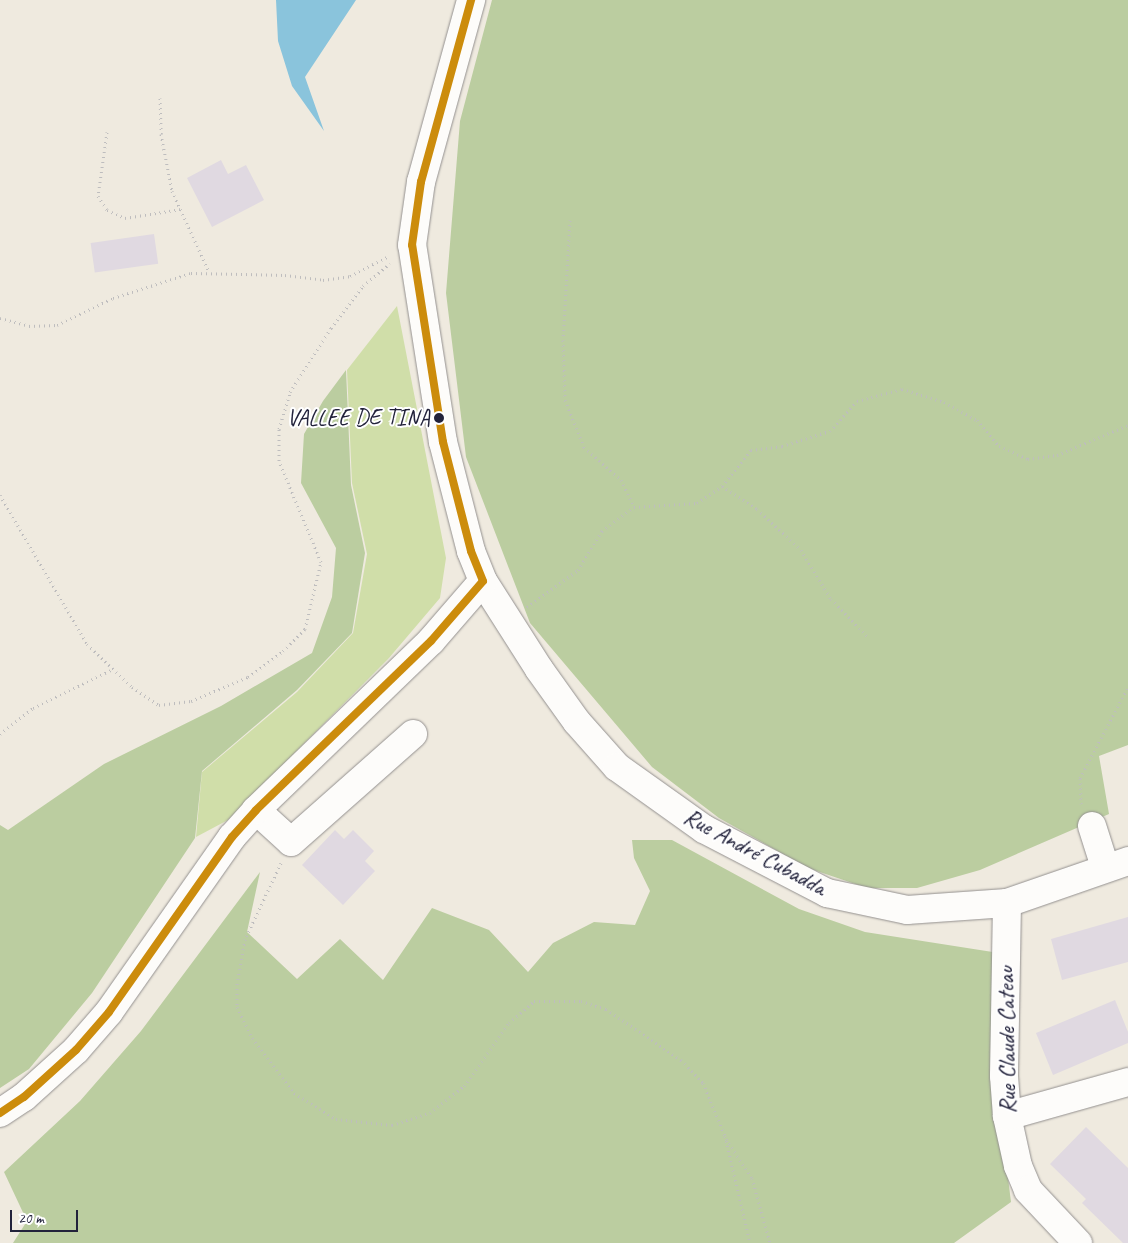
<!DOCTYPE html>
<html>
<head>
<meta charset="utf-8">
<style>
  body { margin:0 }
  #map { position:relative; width:1128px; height:1243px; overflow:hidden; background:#efeadf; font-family:Caveat,sans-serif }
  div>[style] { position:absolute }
  .green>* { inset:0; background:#d0dea9 }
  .forest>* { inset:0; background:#bbcda0 }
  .water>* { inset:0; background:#8ac4dc }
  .building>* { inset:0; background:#e0d9e1; transform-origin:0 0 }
  .path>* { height:3px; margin-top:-1.5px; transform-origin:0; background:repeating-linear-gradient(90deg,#bebdbe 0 1px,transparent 0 5px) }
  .roads { filter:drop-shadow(0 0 1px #93908f) drop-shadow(0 0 1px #93908f) }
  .minor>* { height:28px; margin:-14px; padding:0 14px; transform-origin:14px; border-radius:14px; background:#fdfcfa }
  .bus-1>* { height:8px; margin:-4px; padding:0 4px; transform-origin:4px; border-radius:4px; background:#cc8c0c }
  .dots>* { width:14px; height:14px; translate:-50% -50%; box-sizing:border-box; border:2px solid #fff; border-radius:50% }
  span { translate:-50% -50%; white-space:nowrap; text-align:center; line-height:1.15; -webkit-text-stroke:4px #fff; paint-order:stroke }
  .bus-label { font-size:23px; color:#22223b }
  .right { translate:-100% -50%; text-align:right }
  .street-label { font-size:24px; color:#22223b }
  .scale { position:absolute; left:10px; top:1210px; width:68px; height:22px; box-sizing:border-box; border:2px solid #22223b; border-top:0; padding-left:6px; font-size:15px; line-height:18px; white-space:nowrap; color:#22223b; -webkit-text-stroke:4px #fff; paint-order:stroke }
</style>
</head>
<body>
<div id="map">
  <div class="green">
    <i style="clip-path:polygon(397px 306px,446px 558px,440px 598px,389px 658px,228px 820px,196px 837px,202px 772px,297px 692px,353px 633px,367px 554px,352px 483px,347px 370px)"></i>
  </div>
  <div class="forest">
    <i style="clip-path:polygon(492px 0,1128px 0,1128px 745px,1099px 756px,1109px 814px,980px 870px,917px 888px,867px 888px,808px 868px,719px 818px,652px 767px,530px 623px,466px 457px,446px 293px,460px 121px)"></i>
    <i style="clip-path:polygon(346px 370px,351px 485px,365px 553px,352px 633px,297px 690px,202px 771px,195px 838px,92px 993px,29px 1069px,0 1088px,0 825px,8px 830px,104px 764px,221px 706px,312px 653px,332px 597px,336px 548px,301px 483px,304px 434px,323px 401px)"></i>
    <i style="clip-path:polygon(632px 840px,672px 840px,799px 909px,865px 932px,999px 953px,997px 1090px,1011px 1202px,954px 1243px,13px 1243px,27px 1221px,4px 1172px,80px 1101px,141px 1031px,260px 872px,247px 932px,297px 979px,340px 939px,383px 980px,432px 908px,489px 930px,528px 972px,553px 943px,594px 922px,635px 925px,650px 891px,634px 858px)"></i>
  </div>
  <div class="water">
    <i style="clip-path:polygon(276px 0,356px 0,305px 77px,324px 131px,292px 86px,278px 41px)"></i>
  </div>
  <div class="building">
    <i style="clip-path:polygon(221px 160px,228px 174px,246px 165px,264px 200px,212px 227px,187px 178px)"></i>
    <i style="left:154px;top:234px;width:30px;height:64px;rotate:82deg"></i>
    <i style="clip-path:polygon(335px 830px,344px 839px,353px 830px,374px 851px,365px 861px,375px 871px,343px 905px,302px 865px)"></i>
    <i style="clip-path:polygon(1128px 917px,1128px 962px,1062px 980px,1051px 939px)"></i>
    <i style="clip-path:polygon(1115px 1000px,1128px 1032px,1128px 1043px,1053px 1075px,1036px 1033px)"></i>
    <i style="clip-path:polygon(1086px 1127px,1128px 1168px,1128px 1243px,1123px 1243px,1082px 1203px,1086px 1199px,1050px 1164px)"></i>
  </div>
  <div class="path">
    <i style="left:160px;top:98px;width:36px;rotate:88deg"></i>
    <i style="left:161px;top:134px;width:58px;rotate:79.1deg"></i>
    <i style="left:172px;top:191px;width:89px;rotate:65.4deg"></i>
    <i style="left:107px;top:132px;width:65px;rotate:98deg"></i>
    <i style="left:98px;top:196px;width:17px;rotate:57deg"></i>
    <i style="left:107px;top:210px;width:20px;rotate:24deg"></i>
    <i style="left:125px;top:218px;width:57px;rotate:-9.1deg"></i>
    <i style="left:570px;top:220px;width:120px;rotate:93.3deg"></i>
    <i style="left:563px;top:340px;width:60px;rotate:88.1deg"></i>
    <i style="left:565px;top:400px;width:51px;rotate:68deg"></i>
    <i style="left:584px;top:447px;width:50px;rotate:41.7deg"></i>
    <i style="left:621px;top:480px;width:30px;rotate:64deg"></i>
    <i style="left:0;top:318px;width:30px;rotate:15deg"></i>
    <i style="left:29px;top:326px;width:28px;rotate:-2deg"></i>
    <i style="left:57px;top:325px;width:62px;rotate:-25.7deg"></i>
    <i style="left:113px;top:298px;width:82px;rotate:-17.8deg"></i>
    <i style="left:191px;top:273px;width:94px;rotate:1.2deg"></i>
    <i style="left:285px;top:275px;width:38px;rotate:7deg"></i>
    <i style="left:323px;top:280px;width:27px;rotate:-8deg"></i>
    <i style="left:350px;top:276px;width:44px;rotate:-27.1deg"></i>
    <i style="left:722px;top:486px;width:42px;rotate:33.3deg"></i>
    <i style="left:757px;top:509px;width:60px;rotate:43deg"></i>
    <i style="left:801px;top:550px;width:57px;rotate:58.5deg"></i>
    <i style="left:831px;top:599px;width:52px;rotate:45.8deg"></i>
    <i style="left:0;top:495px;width:173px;rotate:59.7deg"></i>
    <i style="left:87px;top:644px;width:62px;rotate:43.7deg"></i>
    <i style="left:132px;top:687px;width:32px;rotate:34deg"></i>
    <i style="left:159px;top:705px;width:32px;rotate:-7deg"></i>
    <i style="left:191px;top:701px;width:62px;rotate:-22.8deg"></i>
    <i style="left:248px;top:677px;width:44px;rotate:-36.6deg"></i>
    <i style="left:283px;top:651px;width:31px;rotate:-45deg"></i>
    <i style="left:305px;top:629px;width:69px;rotate:-76.6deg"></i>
    <i style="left:321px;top:562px;width:109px;rotate:-112.6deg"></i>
    <i style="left:279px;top:461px;width:32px;rotate:-90deg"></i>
    <i style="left:279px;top:429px;width:39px;rotate:-73deg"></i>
    <i style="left:290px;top:392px;width:76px;rotate:-57.4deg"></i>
    <i style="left:331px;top:328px;width:53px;rotate:-52.7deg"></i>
    <i style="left:363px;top:286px;width:35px;rotate:-40deg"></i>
    <i style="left:527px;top:607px;width:63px;rotate:-36deg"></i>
    <i style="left:578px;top:570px;width:46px;rotate:-58.4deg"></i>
    <i style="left:602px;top:531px;width:40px;rotate:-37deg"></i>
    <i style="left:634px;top:507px;width:63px;rotate:-3.6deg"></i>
    <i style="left:697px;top:503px;width:30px;rotate:-34deg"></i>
    <i style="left:722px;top:486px;width:46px;rotate:-51.1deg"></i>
    <i style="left:751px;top:450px;width:31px;rotate:-7deg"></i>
    <i style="left:782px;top:446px;width:50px;rotate:-17.4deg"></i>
    <i style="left:830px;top:431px;width:40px;rotate:-48deg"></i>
    <i style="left:857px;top:401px;width:47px;rotate:-14.9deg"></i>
    <i style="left:902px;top:389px;width:44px;rotate:17.2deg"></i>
    <i style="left:944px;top:402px;width:38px;rotate:29deg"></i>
    <i style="left:977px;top:420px;width:34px;rotate:50deg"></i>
    <i style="left:999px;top:446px;width:32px;rotate:24deg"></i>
    <i style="left:1028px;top:459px;width:29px;rotate:-8deg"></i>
    <i style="left:1057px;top:455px;width:77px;rotate:-22.9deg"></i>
    <i style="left:0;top:734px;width:42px;rotate:-38.2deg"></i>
    <i style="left:33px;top:708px;width:89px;rotate:-26deg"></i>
    <i style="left:1081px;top:804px;width:26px;rotate:-92deg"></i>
    <i style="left:1080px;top:778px;width:103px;rotate:-62.2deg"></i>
    <i style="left:281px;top:863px;width:84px;rotate:115.3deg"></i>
    <i style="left:245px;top:939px;width:46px;rotate:100.1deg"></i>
    <i style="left:237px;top:984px;width:23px;rotate:90deg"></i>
    <i style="left:237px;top:1007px;width:34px;rotate:64deg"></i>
    <i style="left:252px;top:1038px;width:69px;rotate:52.6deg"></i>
    <i style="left:294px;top:1093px;width:49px;rotate:31.8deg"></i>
    <i style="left:336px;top:1119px;width:56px;rotate:6.1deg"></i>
    <i style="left:392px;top:1125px;width:40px;rotate:-18deg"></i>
    <i style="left:430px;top:1113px;width:43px;rotate:-38.5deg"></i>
    <i style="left:464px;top:1086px;width:77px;rotate:-54.5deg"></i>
    <i style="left:509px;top:1023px;width:33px;rotate:-41deg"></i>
    <i style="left:534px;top:1001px;width:47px"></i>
    <i style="left:581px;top:1001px;width:26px;rotate:18deg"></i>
    <i style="left:606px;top:1009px;width:91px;rotate:34.2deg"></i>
    <i style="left:681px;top:1060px;width:32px;rotate:46deg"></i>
    <i style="left:703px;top:1083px;width:57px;rotate:67.5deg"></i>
    <i style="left:725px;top:1136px;width:110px;rotate:76.8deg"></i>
    <i style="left:726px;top:1139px;width:47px;rotate:56.3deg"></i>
    <i style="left:752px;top:1178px;width:67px;rotate:74.5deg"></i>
  </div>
  <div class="roads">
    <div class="minor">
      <i style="left:483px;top:581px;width:104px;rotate:57.5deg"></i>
      <i style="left:539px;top:669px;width:65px;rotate:54.4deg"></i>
      <i style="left:577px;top:722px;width:60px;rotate:48.4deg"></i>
      <i style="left:617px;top:767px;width:107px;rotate:35.5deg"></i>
      <i style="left:704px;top:829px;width:139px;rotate:27.5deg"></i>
      <i style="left:827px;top:893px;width:82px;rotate:12deg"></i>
      <i style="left:907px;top:910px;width:100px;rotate:-4deg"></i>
      <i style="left:1007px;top:903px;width:128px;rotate:-19.1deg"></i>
      <i style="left:256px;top:810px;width:47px;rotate:42.4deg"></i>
      <i style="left:291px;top:842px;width:163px;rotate:-41.5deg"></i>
      <i style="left:1092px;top:826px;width:43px;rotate:72.4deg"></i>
      <i style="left:1007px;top:903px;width:173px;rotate:91deg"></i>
      <i style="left:1004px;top:1076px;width:40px;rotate:85.7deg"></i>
      <i style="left:1007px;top:1116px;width:51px;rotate:77.6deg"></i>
      <i style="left:1018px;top:1166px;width:26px;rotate:67deg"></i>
      <i style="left:1028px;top:1190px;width:73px;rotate:46.7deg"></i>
      <i style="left:0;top:1113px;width:29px;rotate:-34deg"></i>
      <i style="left:24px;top:1097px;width:70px;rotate:-42.1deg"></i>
      <i style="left:76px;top:1050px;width:50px;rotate:-49deg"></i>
      <i style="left:109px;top:1012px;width:214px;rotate:-54.9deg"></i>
      <i style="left:232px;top:837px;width:36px;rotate:-48deg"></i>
      <i style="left:256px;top:810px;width:243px;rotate:-44deg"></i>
      <i style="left:431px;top:641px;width:79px;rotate:-49.1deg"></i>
      <i style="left:483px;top:581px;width:32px;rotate:-112deg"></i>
      <i style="left:471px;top:551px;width:113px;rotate:-104.4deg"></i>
      <i style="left:443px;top:442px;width:199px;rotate:-98.9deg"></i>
      <i style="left:412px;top:245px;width:64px;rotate:-81.9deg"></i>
      <i style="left:421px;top:182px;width:189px;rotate:-74.6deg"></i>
      <i style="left:1007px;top:1116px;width:126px;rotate:-15.7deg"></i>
    </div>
  </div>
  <div class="bus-1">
    <i style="left:0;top:1113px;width:29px;rotate:-34deg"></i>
    <i style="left:24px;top:1097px;width:70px;rotate:-42.1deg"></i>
    <i style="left:76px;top:1050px;width:50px;rotate:-49deg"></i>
    <i style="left:109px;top:1012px;width:214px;rotate:-54.9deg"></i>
    <i style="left:232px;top:837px;width:36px;rotate:-48deg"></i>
    <i style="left:256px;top:810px;width:243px;rotate:-44deg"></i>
    <i style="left:431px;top:641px;width:79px;rotate:-49.1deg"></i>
    <i style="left:483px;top:581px;width:32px;rotate:-112deg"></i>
    <i style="left:471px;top:551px;width:113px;rotate:-104.4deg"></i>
    <i style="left:443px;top:442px;width:199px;rotate:-98.9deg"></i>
    <i style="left:412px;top:245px;width:64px;rotate:-81.9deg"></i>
    <i style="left:421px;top:182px;width:189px;rotate:-74.6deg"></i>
  </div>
  <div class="dots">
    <i style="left:439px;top:418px;background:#22223b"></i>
  </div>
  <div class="bus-label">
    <span class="right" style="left:430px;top:418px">VALLEE DE TINA</span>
  </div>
  <div class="street-label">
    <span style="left:755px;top:852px;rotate:28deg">Rue André Cubadda</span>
    <span style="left:1007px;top:1040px;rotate:-91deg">Rue Claude Cateau</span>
  </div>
  <div class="scale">20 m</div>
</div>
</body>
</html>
